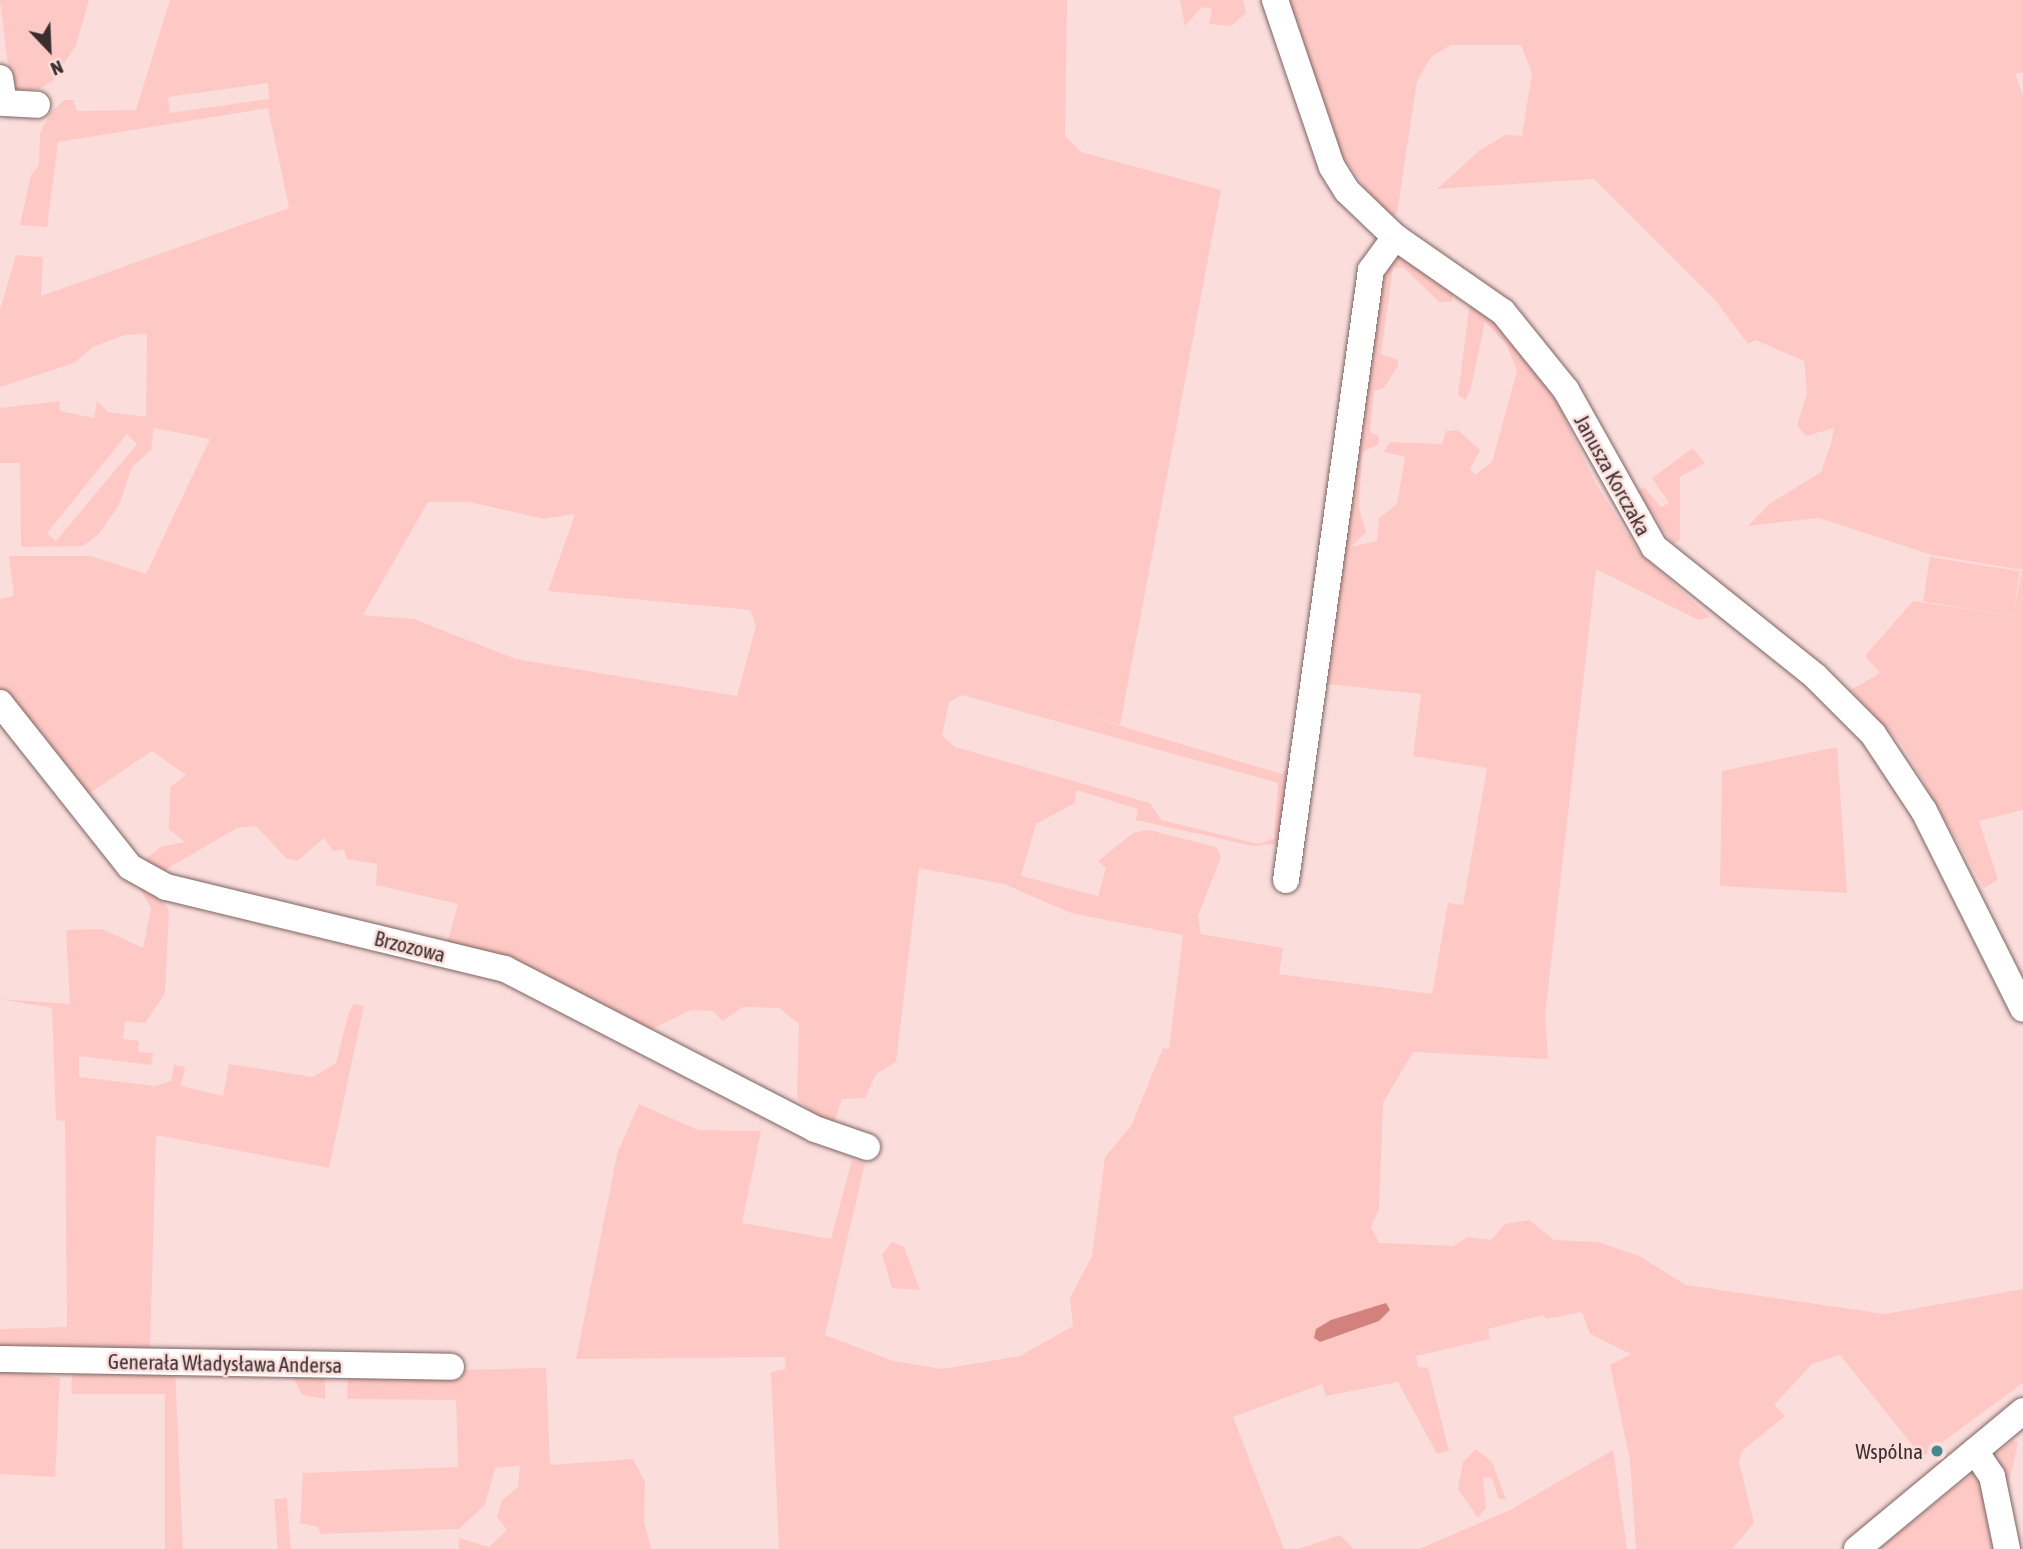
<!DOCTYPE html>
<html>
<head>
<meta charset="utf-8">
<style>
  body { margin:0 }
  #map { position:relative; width:2023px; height:1549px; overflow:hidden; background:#fbdedc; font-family:"Asap Condensed",sans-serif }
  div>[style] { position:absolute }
  .green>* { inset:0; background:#fec9c4; transform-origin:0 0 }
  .water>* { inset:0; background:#d2827d }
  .roads { filter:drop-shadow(0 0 2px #7d6462) drop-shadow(0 0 2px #7d6462) }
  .minor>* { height:26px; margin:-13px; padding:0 13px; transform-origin:13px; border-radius:13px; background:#fff }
  .dots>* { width:19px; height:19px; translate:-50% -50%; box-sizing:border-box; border:4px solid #fbdedc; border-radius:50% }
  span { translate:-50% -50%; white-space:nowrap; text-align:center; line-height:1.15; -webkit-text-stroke:5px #fbdedc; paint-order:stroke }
  .street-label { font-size:21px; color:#3a2f2e }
  .poi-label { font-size:21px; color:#3a2f2e }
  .right { translate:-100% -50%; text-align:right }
  .north { position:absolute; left:14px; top:14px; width:70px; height:70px; -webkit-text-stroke:5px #fbdedc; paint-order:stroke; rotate:157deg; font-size:19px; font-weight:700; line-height:28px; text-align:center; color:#3a2f2e }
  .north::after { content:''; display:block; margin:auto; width:24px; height:32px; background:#3a2f2e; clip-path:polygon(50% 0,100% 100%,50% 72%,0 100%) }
</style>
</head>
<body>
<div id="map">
  <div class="green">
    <i style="clip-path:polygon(0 0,89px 0,76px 45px,53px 81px,39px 89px,11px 90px)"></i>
    <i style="clip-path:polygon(evenodd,170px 0,1067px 0,1065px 136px,1081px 152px,1221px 190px,1120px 725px,1057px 707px,1282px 774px,1291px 764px,1279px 844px,1253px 846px,1136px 820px,1138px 809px,1076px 790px,1075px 803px,1036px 824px,1021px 876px,1098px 896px,1106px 868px,1098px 861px,1133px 833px,1149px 830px,1216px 847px,1221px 857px,1198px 916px,1201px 934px,1283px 948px,1279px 974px,1432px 994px,1448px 903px,1463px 905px,1487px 768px,1413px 756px,1421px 694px,1316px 683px,1377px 269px,1394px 252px,1453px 292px,1452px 302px,1439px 302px,1404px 268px,1393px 267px,1381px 354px,1398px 360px,1398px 366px,1384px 388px,1374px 391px,1370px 432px,1379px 436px,1379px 444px,1362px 452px,1359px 508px,1366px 532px,1351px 547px,1377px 541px,1379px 518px,1397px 504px,1405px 457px,1384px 452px,1390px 442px,1442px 444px,1446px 431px,1458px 430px,1480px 450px,1470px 469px,1475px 475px,1492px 462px,1517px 371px,1506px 344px,1485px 322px,1471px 387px,1466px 400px,1458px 395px,1470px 302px,1511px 334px,1549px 385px,1596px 484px,1639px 552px,1710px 617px,1699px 620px,1596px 569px,1545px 1015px,1548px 1059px,1413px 1052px,1383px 1103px,1379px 1209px,1371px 1227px,1379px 1243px,1453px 1246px,1468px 1237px,1491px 1240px,1505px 1224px,1529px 1220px,1554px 1240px,1598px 1242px,1639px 1256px,1686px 1285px,1885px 1314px,2023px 1289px,2023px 1383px,1922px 1457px,1840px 1355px,1812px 1364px,1774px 1405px,1785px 1416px,1742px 1451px,1739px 1462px,1754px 1523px,1732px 1549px,1636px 1549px,1630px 1460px,1610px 1365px,1631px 1354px,1590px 1334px,1582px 1312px,1546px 1319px,1543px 1315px,1488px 1329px,1490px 1339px,1416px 1356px,1418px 1367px,1428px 1368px,1449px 1451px,1437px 1454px,1398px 1382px,1326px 1396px,1322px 1384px,1233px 1417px,1284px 1549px,779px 1549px,771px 1372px,786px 1369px,785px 1357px,576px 1359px,618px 1151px,639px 1104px,698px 1130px,761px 1131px,742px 1223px,831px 1239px,852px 1160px,865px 1163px,825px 1335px,893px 1361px,942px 1369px,1020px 1356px,1073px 1326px,1070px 1298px,1092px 1256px,1105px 1157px,1131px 1126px,1163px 1048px,1169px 1049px,1183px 935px,1071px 913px,1004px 884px,919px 868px,896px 1062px,876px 1074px,865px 1098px,842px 1099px,834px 1122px,825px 1123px,797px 1099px,799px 1024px,779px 1008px,743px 1007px,723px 1021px,713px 1011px,691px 1010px,648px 1031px,447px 944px,458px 904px,376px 885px,377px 864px,347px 859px,344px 849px,333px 851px,324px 838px,297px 861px,286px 858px,256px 826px,237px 828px,158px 874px,142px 862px,160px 847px,185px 842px,169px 829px,170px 787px,186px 775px,152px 751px,84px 797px,0 694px,0 599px,14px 596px,9px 556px,91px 556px,146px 574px,210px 439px,154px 428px,151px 450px,132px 467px,119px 505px,99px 534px,83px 546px,21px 547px,20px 463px,0 463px,0 408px,59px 401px,60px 411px,94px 418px,97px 401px,108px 412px,146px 417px,147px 334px,124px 335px,93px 347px,74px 363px,0 387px,0 310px,16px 255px,43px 257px,41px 296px,289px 208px,268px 108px,58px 142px,47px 227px,20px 225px,31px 175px,39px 165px,40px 133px,51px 112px,64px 100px,73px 100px,77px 111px,136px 110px,170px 0,268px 83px,269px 99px,170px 113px,168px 97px,268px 83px,170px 0,127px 434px,137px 444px,56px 541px,47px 533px,127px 434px,170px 0,428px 502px,470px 502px,543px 519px,575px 514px,548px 591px,750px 610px,756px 626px,737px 696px,516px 659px,414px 619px,363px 615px,428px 502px,170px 0,962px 695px,1278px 783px,1274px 838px,1259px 844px,1161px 820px,1150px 803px,955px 747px,942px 736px,949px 702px,962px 695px)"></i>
    <i style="clip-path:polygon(1180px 0,1243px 0,1246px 13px,1231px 26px,1209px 24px,1212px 9px,1202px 7px,1185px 26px)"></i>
    <i style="clip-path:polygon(1289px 0,2023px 0,2023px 72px,2015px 74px,2023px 95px,2023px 810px,1979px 821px,1998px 880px,1984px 888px,1903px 746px,1851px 690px,1880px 673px,1865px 656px,1913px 601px,2013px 616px,2022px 570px,1932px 555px,1819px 518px,1748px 526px,1769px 504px,1821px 472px,1831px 444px,1834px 428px,1806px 436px,1797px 425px,1807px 393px,1804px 361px,1756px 340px,1748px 344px,1716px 301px,1594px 179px,1437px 189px,1480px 150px,1505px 135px,1522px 136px,1532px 73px,1521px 45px,1451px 45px,1431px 57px,1417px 81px,1397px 213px,1389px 220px,1341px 154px,1315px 98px)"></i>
    <i style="clip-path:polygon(1693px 448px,1705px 463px,1680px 477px,1680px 540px,1673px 544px,1638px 491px,1644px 487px,1661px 507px,1669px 503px,1652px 478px)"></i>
    <i style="left:1930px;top:557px;width:91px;height:45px;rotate:9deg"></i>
    <i style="clip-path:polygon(1837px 747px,1847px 893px,1720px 886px,1722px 771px)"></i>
    <i style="clip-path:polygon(136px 882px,156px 893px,169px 910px,165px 993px,145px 1023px,125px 1021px,123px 1039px,139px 1041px,138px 1052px,153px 1053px,151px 1065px,79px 1056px,79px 1077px,155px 1086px,171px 1081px,174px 1065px,185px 1067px,181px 1086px,223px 1096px,229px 1064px,313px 1077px,336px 1063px,349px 1012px,354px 1004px,364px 1006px,329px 1168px,156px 1135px,150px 1349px,0 1356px,0 1329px,67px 1327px,65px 1121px,56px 1120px,52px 1008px,0 999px,70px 1004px,66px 930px,102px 929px,143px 948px,151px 908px)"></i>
    <i style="clip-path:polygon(892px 1242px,904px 1247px,920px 1290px,892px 1288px,882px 1255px)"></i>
    <i style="clip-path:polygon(0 1367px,60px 1378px,55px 1477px,0 1474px)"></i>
    <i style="clip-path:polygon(546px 1368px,550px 1465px,633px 1459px,645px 1482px,644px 1521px,651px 1549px,459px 1549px,459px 1538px,489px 1547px,507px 1530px,497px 1517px,502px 1500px,518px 1487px,520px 1466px,495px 1468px,485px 1505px,459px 1529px,320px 1534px,318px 1527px,300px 1523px,303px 1473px,458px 1467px,456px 1400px,347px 1399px,348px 1372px,440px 1371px,461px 1379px,459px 1370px)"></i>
    <i style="clip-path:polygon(175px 1369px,183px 1549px,165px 1549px,165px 1394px,72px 1394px,71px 1383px,74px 1372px)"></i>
    <i style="clip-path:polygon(290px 1371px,325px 1376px,325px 1399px,302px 1395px)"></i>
    <i style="clip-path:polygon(2012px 1441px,2018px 1442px,2006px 1497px,2008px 1549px,1879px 1549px)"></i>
    <i style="clip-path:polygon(1476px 1449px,1492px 1462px,1506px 1500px,1498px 1498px,1492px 1478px,1483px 1477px,1486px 1508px,1478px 1518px,1458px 1489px,1463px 1462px)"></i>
    <i style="clip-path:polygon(1613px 1450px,1627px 1549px,1419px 1549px,1510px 1510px)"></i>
    <i style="left:287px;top:1498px;width:51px;height:13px;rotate:86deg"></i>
    <i style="clip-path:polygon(1340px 1535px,1354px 1549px,1298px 1549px)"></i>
  </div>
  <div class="water">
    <i style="clip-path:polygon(1386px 1303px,1390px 1310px,1379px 1321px,1320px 1342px,1314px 1338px,1316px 1329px,1331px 1320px)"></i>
  </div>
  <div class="roads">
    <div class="minor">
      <i style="left:1275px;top:0;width:176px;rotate:71.2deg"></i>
      <i style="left:1332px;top:167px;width:28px;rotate:58deg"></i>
      <i style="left:1347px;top:191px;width:66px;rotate:43.8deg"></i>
      <i style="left:1395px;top:237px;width:131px;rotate:34.8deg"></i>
      <i style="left:1503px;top:312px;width:100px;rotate:51.1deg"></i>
      <i style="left:1566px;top:390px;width:180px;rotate:60.7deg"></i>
      <i style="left:1654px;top:547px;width:206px;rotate:38.7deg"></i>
      <i style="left:1815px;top:676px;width:82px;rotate:45deg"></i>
      <i style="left:1873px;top:734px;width:92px;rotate:56.5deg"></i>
      <i style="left:1924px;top:811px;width:221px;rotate:63.4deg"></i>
      <i style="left:0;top:78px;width:25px;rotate:81deg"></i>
      <i style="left:4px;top:103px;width:33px;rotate:3deg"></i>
      <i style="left:0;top:703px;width:209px;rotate:51.6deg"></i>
      <i style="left:130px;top:867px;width:41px;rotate:29.1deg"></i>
      <i style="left:166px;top:887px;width:349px;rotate:13.6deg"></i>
      <i style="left:505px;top:969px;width:349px;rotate:27.3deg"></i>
      <i style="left:815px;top:1129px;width:55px;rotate:19.1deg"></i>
      <i style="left:1286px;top:880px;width:616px;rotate:-82.07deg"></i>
      <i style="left:1371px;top:270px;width:41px;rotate:-54deg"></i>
      <i style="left:0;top:1359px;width:451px;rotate:1deg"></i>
      <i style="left:1975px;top:1451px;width:30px;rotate:56deg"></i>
      <i style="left:1992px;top:1476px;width:75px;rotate:78.4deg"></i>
      <i style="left:1857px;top:1549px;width:216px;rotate:-39.7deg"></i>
    </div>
  </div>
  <div class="dots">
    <i style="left:1937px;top:1451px;background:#428990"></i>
  </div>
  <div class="street-label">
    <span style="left:1613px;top:475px;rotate:61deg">Janusza Korczaka</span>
    <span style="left:410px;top:946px;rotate:14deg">Brzozowa</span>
    <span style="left:225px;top:1363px;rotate:1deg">Generała Władysława Andersa</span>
  </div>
  <div class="poi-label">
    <span class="right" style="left:1923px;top:1451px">Wspólna</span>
  </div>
  <div class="north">N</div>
</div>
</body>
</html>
